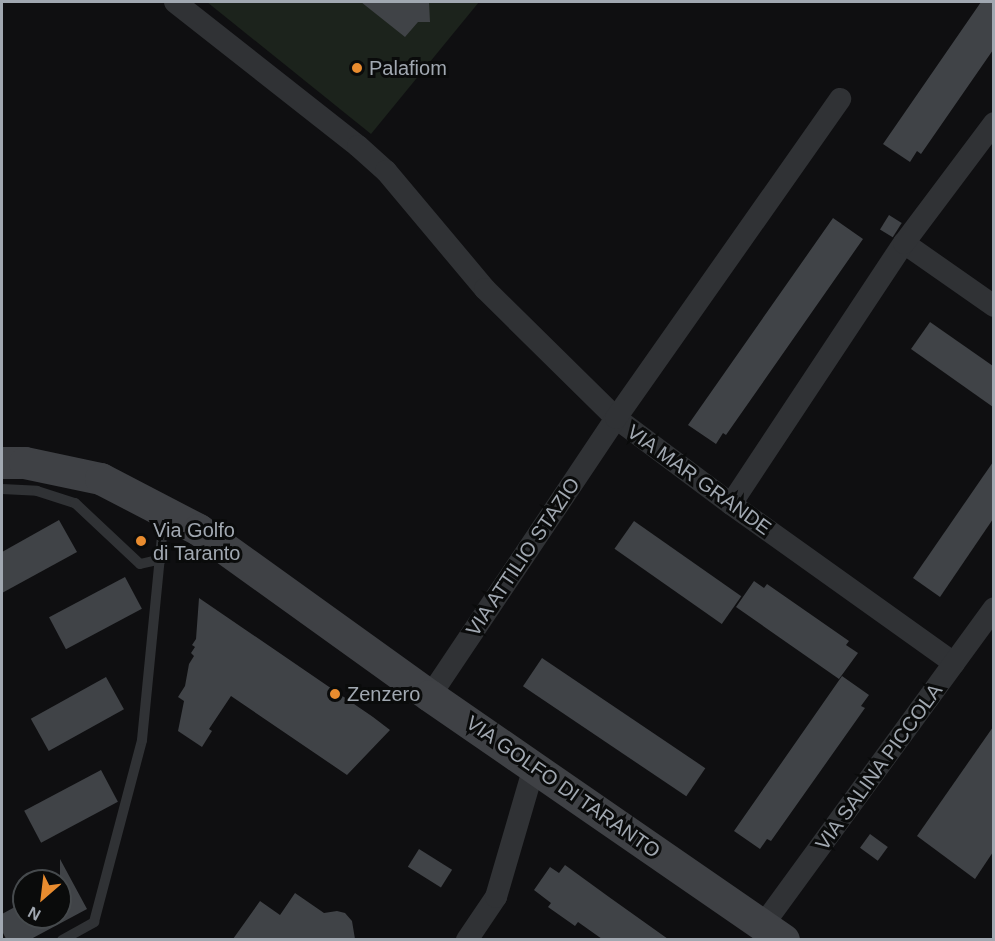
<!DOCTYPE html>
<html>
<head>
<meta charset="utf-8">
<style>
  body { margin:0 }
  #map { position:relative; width:995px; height:941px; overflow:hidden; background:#0f0f11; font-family:Helvetica,sans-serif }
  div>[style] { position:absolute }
  .green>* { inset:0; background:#1c231c }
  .building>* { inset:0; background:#404347; transform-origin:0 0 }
  .lane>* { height:10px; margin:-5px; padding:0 5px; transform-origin:5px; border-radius:5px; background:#303235 }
  .street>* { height:22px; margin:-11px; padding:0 11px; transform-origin:11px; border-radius:11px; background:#303235 }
  .secondary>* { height:32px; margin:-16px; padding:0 16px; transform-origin:16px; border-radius:16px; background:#3f4145 }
  .dots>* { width:16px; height:16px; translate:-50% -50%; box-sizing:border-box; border:3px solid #0a0b0b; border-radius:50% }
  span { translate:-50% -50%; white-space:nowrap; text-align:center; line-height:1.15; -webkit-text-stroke:6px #0a0b0b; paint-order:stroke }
  .poi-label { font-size:20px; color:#a1a8b1 }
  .left { translate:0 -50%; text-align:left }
  .street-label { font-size:20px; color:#a1a8b1 }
  .frame { position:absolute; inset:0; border:3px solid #a1a8b1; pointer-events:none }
  .north { position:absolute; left:12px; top:869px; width:60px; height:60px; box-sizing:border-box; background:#0a0b0b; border:2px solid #464a4d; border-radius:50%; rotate:208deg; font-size:16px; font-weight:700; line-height:24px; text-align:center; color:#a1a8b1 }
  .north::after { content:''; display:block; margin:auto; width:21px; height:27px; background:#e98c2f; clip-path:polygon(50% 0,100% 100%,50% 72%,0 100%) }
</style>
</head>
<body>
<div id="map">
  <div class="green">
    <i style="clip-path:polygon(207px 2px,479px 2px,371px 134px)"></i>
  </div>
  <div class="building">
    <i style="clip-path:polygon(361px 2px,429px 2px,430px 22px,418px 22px,405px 37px)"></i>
    <i style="clip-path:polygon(981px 2px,993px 2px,993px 50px,921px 154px,917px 151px,910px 162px,883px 144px)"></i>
    <i style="left:889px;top:215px;width:15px;height:17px;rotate:32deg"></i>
    <i style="clip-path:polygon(833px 218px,863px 239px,726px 435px,723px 433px,716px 444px,688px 425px)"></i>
    <i style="clip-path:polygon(930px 322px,993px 366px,993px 407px,911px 349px)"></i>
    <i style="clip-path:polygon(993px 462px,993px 519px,940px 597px,913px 578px)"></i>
    <i style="clip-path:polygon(59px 520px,77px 552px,2px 593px,2px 552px)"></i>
    <i style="left:634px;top:521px;width:131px;height:34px;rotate:35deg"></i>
    <i style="left:125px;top:577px;width:36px;height:86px;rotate:62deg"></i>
    <i style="clip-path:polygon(754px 581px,764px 588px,767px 584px,849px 641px,846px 645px,858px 653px,839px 679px,736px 607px)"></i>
    <i style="clip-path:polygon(199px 598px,373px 717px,390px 730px,347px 775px,231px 696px,209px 729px,212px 731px,202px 747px,178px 731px,184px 701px,178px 697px,185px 686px,189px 664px,194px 656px,191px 653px,195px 647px,192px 645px,196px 639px)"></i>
    <i style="left:542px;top:658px;width:197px;height:34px;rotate:34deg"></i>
    <i style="clip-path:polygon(842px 676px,869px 695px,861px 706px,865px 708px,771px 841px,767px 839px,760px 849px,734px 831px)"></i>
    <i style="left:106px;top:677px;width:37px;height:86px;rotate:61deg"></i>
    <i style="clip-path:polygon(993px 727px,993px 852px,975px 879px,917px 836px)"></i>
    <i style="left:101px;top:770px;width:36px;height:87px;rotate:62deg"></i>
    <i style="left:870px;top:834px;width:22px;height:17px;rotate:36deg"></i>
    <i style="left:419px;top:849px;width:39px;height:21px;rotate:32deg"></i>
    <i style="clip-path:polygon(60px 859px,87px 909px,31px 939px,6px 939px,2px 931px,2px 914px,24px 902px,24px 917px,60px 917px)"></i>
    <i style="clip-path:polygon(565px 865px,609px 897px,668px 939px,602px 939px,578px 922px,575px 926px,548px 907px,551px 903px,534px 890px,550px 867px,559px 873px)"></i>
    <i style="clip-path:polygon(295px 893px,324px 913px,337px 911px,345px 913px,352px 921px,355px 939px,233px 939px,260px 901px,280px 915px)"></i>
  </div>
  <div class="lane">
    <i style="left:2px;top:489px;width:35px;rotate:3deg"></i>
    <i style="left:37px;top:491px;width:40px;rotate:18deg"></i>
    <i style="left:75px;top:503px;width:89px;rotate:43.2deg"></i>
    <i style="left:140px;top:564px;width:23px;rotate:-13deg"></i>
    <i style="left:62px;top:940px;width:37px;rotate:-29deg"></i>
    <i style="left:94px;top:922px;width:188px;rotate:-75.2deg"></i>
    <i style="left:142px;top:740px;width:226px;rotate:-84.4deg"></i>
  </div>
  <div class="street">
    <i style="left:175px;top:2px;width:233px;rotate:38.2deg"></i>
    <i style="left:358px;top:146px;width:38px;rotate:42deg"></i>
    <i style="left:386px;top:171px;width:154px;rotate:50deg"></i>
    <i style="left:485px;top:289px;width:184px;rotate:44.6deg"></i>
    <i style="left:616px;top:418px;width:144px;rotate:36.8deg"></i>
    <i style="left:731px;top:504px;width:274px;rotate:35.5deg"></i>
    <i style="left:904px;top:243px;width:110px;rotate:35deg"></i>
    <i style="left:731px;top:504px;width:313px;rotate:-56.5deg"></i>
    <i style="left:904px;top:243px;width:150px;rotate:-53.1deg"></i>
    <i style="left:430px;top:696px;width:334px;rotate:-56.2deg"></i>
    <i style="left:616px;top:418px;width:390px;rotate:-54.9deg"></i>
    <i style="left:763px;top:925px;width:392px;rotate:-53.9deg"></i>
    <i style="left:467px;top:940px;width:52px;rotate:-56deg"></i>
    <i style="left:496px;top:897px;width:135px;rotate:-73.7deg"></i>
  </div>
  <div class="secondary">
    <i style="left:2px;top:463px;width:23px"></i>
    <i style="left:25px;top:463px;width:78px;rotate:11.9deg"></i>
    <i style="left:101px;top:479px;width:110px;rotate:27.5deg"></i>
    <i style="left:199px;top:530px;width:284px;rotate:35.7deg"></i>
    <i style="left:430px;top:696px;width:430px;rotate:34.6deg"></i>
  </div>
  <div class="dots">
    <i style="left:357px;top:68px;background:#e98c2f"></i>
    <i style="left:141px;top:541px;background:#e98c2f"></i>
    <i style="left:335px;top:694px;background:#e98c2f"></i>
  </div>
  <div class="poi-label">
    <span class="left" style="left:369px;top:68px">Palafiom</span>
    <span class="left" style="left:153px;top:542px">Via Golfo<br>di Taranto</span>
    <span class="left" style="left:347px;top:694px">Zenzero</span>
  </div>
  <div class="street-label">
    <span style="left:699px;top:480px;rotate:36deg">VIA MAR GRANDE</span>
    <span style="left:523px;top:557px;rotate:-56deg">VIA ATTILIO STAZIO</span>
    <span style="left:879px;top:767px;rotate:-54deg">VIA SALINA PICCOLA</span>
    <span style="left:563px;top:787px;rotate:35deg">VIA GOLFO DI TARANTO</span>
  </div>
  <div class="frame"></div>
  <div class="north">N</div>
</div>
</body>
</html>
